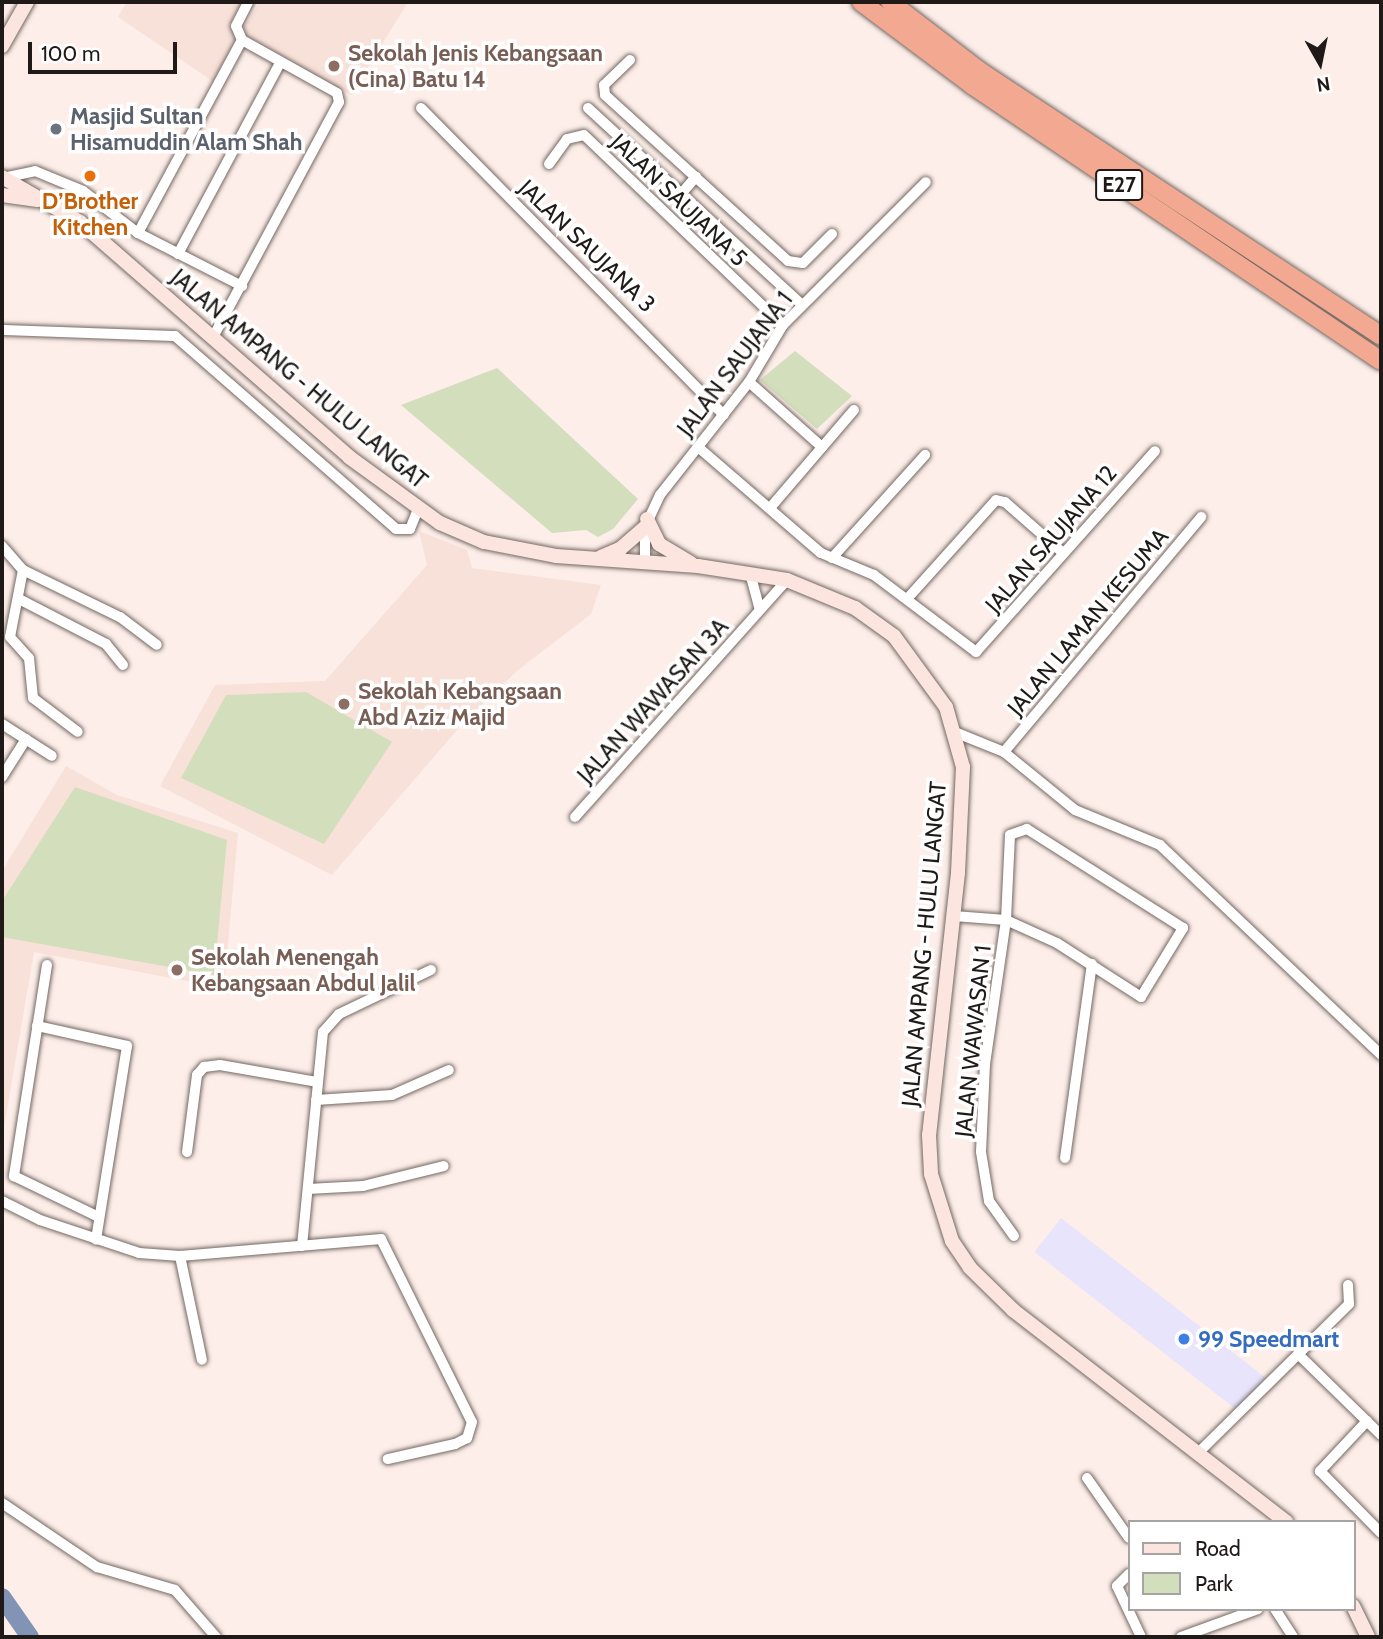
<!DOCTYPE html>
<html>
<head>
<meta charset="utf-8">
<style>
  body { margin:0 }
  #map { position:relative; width:1383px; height:1639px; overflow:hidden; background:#fdeee9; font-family:Cabin,sans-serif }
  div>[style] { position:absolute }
  .commercial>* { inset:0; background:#e7e4fb; transform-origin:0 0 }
  .built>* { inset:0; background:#f8e1d9 }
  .green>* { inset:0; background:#d3debc }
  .river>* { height:18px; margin:-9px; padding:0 9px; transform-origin:9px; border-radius:9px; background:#8194b5 }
  .roads { filter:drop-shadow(0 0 2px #746863) drop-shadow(0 0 2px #746863) }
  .street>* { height:10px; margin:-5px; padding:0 5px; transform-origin:5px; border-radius:5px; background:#fff }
  .secondary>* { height:14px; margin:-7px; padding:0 7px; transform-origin:7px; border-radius:7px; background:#fbe5de }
  .highway>* { height:18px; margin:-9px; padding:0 9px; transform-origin:9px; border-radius:9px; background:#f3a991 }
  .dots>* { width:19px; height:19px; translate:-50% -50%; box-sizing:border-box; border:4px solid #fff; border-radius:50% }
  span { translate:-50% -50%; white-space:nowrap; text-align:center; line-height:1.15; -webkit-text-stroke:7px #fff; paint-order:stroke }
  .shield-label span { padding:2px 5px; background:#fff; border:2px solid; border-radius:5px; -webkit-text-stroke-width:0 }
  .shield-label { font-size:21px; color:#1f1a18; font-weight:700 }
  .education-label { font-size:23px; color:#785e54; font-weight:700 }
  .left { translate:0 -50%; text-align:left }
  .worship-label { font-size:23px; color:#5b616d; font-weight:700 }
  .street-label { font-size:23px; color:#1f1a18 }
  .food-label { font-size:23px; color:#c56008; font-weight:700 }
  .shop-label { font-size:23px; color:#366cbe; font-weight:700 }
  .frame { position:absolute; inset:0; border:4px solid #1f1a18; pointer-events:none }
  .legend { position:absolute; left:1128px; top:1520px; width:228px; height:91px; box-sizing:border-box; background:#fff; border:2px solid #a5a3a3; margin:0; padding:9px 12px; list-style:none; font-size:21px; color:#1f1a18 }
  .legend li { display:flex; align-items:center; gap:14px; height:35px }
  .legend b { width:35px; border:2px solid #a5a3a3 }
  .north { position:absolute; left:1285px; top:28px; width:70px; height:70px; -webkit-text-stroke:5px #fff; paint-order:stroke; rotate:171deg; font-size:19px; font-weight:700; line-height:28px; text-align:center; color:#1f1a18 }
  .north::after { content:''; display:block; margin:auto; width:24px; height:32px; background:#1f1a18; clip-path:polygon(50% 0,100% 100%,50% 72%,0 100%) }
  .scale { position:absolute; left:28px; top:42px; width:149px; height:32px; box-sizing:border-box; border:4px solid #1f1a18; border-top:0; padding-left:9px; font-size:21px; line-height:24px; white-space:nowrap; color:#1f1a18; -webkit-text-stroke:5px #fff; paint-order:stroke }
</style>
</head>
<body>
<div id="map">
  <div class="commercial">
    <i style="left:1061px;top:1218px;width:259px;height:43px;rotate:38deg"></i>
  </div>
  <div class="built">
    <i style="clip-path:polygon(127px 2px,245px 2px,230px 25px,239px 38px,215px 83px,118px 17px)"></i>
    <i style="clip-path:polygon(260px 2px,408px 2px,351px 95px,247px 36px,244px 27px)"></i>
    <i style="clip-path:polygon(419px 531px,467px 550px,472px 568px,601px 585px,591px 614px,517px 671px,464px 722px,332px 875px,160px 786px,215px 685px,325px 681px,427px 565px)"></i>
    <i style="clip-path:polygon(66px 766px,117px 795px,238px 833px,224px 988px,34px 952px,2px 1139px,2px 871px)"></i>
  </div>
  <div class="green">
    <i style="clip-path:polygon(795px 351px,852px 396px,817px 429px,760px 380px)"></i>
    <i style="clip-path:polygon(497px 368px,638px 499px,613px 529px,598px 537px,586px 530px,552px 533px,401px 405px)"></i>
    <i style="clip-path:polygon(306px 692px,392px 742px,324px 844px,181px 778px,226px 695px)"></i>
    <i style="clip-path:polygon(75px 787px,227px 840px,214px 975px,2px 937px,2px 901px)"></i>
  </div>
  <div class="river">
    <i style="left:2px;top:1597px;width:49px;rotate:55deg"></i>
  </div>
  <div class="roads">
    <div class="street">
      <i style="left:630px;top:60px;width:36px;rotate:136deg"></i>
      <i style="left:604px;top:85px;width:10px;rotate:84deg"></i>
      <i style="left:605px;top:95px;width:247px;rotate:42.2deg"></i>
      <i style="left:788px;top:261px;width:15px;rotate:8deg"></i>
      <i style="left:803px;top:263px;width:41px;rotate:-45deg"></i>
      <i style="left:421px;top:108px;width:431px;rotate:45.4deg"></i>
      <i style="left:588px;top:108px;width:289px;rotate:42.6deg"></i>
      <i style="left:549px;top:164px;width:31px;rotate:-54deg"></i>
      <i style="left:567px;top:139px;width:17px;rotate:-13deg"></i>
      <i style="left:584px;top:135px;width:275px;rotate:43.7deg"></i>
      <i style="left:3px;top:178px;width:33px;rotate:-12deg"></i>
      <i style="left:35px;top:171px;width:52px;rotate:22.6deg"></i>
      <i style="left:83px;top:191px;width:69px;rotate:37.4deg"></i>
      <i style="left:138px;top:233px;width:117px;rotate:27deg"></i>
      <i style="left:681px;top:194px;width:23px;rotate:-49deg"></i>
      <i style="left:138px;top:233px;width:219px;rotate:-61.7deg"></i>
      <i style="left:178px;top:254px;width:217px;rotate:-61.9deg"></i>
      <i style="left:2px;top:330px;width:173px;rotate:2deg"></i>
      <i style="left:175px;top:336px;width:293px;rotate:41.1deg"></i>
      <i style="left:396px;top:529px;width:14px"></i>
      <i style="left:410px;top:529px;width:22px;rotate:-68deg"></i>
      <i style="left:212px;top:339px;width:269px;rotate:-61.8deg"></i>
      <i style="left:339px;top:102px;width:9px;rotate:-103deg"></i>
      <i style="left:337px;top:93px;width:109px;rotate:-150.8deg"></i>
      <i style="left:242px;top:40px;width:15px;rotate:-113deg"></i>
      <i style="left:236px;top:26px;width:27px;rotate:-63deg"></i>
      <i style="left:749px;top:382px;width:98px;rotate:41.7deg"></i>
      <i style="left:698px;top:447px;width:162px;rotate:40.8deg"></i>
      <i style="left:821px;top:553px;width:57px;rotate:22.5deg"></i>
      <i style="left:874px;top:575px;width:128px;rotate:37deg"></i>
      <i style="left:976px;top:652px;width:269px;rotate:-48.3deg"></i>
      <i style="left:770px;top:508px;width:129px;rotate:-49.4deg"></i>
      <i style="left:2px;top:546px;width:32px;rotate:49deg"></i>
      <i style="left:23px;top:570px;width:108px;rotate:25.9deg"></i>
      <i style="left:120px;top:617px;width:46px;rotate:37.1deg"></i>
      <i style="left:832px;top:558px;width:139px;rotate:-47.9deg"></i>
      <i style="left:645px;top:562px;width:35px;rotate:-90deg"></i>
      <i style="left:645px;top:527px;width:35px;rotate:-65deg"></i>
      <i style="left:660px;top:495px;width:144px;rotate:-51.8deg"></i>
      <i style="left:749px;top:382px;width:66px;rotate:-59.2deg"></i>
      <i style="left:783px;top:325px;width:202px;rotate:-45deg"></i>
      <i style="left:23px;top:570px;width:68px;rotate:101deg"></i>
      <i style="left:10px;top:637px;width:28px;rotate:48deg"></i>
      <i style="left:29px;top:658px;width:40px;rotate:84.3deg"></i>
      <i style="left:33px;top:698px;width:56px;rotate:37.1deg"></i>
      <i style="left:750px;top:573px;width:38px;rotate:75deg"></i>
      <i style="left:19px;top:599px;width:98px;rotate:27.3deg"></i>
      <i style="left:106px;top:644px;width:27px;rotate:51deg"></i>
      <i style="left:907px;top:599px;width:133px;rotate:-48deg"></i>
      <i style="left:996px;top:500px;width:9px;rotate:13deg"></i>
      <i style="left:1005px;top:502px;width:77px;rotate:41.3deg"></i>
      <i style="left:2px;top:724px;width:59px;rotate:32.6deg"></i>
      <i style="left:957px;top:733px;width:51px;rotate:22deg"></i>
      <i style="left:1004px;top:752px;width:92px;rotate:39.2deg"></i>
      <i style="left:1075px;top:810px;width:92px;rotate:22.4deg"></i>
      <i style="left:1160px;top:845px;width:305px;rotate:43.5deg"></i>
      <i style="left:1004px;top:752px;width:307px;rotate:-50deg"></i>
      <i style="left:2px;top:777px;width:45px;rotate:-57.7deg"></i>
      <i style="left:575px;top:817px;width:318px;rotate:-48.2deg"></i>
      <i style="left:954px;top:916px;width:52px;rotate:4.4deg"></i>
      <i style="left:1006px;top:920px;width:56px;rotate:24.3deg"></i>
      <i style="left:1057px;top:943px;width:100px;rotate:32.7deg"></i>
      <i style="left:1141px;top:997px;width:81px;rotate:-58.7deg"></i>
      <i style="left:1183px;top:928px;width:185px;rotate:-147.6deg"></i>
      <i style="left:1027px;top:829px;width:18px;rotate:161deg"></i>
      <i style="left:1010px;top:835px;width:85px;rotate:92.7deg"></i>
      <i style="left:1006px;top:920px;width:146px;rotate:98.3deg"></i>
      <i style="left:985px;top:1064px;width:88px;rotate:92.6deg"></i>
      <i style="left:981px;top:1152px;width:50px;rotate:80.7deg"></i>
      <i style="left:989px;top:1201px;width:43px;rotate:54.5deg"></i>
      <i style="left:47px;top:965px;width:214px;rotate:98.9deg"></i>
      <i style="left:14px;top:1176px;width:94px;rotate:25.8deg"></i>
      <i style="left:37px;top:1026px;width:92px;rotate:12.5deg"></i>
      <i style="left:127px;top:1046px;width:196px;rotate:99.1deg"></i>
      <i style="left:316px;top:1100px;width:76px;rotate:-3.8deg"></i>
      <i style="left:392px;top:1095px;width:62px;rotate:-23.7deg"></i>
      <i style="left:187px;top:1152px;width:78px;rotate:-82.6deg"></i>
      <i style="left:197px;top:1075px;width:11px;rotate:-49deg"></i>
      <i style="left:204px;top:1067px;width:16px;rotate:-7deg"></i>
      <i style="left:220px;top:1065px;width:98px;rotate:9.9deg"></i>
      <i style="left:1065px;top:1158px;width:196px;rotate:-82.1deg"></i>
      <i style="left:308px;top:1189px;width:55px;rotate:-3.1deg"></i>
      <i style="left:363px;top:1186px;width:83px;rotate:-13.9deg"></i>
      <i style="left:2px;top:1201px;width:42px;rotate:26.6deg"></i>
      <i style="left:40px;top:1220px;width:104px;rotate:18.4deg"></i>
      <i style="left:139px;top:1253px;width:41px;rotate:4.2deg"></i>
      <i style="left:180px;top:1256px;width:202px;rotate:-4.8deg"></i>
      <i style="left:381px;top:1239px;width:204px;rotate:63.6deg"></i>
      <i style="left:472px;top:1422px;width:17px;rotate:107deg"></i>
      <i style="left:467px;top:1438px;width:13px;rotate:153deg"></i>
      <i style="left:455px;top:1444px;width:69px;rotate:167.4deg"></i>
      <i style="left:302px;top:1246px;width:215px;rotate:-84.4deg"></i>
      <i style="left:323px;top:1032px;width:24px;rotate:-48deg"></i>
      <i style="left:339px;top:1014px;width:102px;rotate:-25.6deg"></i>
      <i style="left:180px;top:1256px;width:106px;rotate:78.1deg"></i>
      <i style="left:1298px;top:1354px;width:116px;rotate:44.3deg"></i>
      <i style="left:1367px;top:1421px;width:69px;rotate:133.2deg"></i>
      <i style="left:1320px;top:1471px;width:87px;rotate:45.5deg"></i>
      <i style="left:1198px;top:1453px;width:212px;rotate:-44.6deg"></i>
      <i style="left:1349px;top:1304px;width:19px;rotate:-93deg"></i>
      <i style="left:1087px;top:1478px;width:73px;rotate:55deg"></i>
      <i style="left:2px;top:1503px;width:115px;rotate:34deg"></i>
      <i style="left:97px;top:1567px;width:81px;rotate:16.4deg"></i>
      <i style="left:175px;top:1590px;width:62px;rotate:48.9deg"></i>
      <i style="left:1129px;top:1574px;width:17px;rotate:135deg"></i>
      <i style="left:1117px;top:1586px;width:56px;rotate:64.8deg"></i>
      <i style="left:1275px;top:1609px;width:33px;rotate:57deg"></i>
      <i style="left:1181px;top:1637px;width:82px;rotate:-20deg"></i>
    </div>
    <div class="secondary">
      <i style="left:2px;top:46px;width:51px;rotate:-60.4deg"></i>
      <i style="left:2px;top:177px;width:90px;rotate:30deg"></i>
      <i style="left:80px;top:222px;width:357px;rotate:41.1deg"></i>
      <i style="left:349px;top:457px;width:112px;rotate:36deg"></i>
      <i style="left:440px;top:523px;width:48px;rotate:23.4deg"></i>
      <i style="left:484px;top:542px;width:73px;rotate:11deg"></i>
      <i style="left:556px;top:556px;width:142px;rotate:4deg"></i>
      <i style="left:698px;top:566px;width:90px;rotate:8.9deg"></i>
      <i style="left:787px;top:580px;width:74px;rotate:22.4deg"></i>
      <i style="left:855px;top:608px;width:48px;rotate:35.7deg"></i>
      <i style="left:894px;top:636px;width:88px;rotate:53.8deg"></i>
      <i style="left:946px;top:707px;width:62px;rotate:74.2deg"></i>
      <i style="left:963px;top:767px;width:106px;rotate:92.7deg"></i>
      <i style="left:958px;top:873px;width:264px;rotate:96.3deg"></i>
      <i style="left:929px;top:1135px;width:39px;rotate:87deg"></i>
      <i style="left:931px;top:1174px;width:70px;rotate:72.6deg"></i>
      <i style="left:952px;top:1241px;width:32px;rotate:56deg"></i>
      <i style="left:970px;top:1268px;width:60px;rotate:44.3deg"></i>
      <i style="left:1013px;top:1310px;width:346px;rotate:37.8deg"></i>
      <i style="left:2px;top:195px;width:36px;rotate:8deg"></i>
      <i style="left:647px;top:519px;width:28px;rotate:64deg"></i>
      <i style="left:659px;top:544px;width:37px;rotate:31deg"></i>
      <i style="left:601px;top:557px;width:21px;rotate:-23deg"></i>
      <i style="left:620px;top:549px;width:33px;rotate:-41deg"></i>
      <i style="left:1353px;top:1606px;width:34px;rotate:64deg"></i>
    </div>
    <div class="highway">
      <i style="left:861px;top:2px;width:139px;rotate:36.8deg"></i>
      <i style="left:972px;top:85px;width:493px;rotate:34deg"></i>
      <i style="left:890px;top:2px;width:115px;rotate:37.6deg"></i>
      <i style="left:981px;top:72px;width:479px;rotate:33.4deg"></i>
    </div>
  </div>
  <div class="dots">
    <i style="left:334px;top:66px;background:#8d6e63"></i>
    <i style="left:56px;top:129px;background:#6b7280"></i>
    <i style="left:90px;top:176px;background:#e8710a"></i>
    <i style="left:344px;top:704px;background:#8d6e63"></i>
    <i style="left:177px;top:970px;background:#8d6e63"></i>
    <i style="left:1184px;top:1339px;background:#3f7fe0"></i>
  </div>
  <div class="shield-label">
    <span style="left:1119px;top:185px">E27</span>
  </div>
  <div class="education-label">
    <span class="left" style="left:348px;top:66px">Sekolah Jenis Kebangsaan<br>(Cina) Batu 14</span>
    <span class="left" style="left:358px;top:704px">Sekolah Kebangsaan<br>Abd Aziz Majid</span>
    <span class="left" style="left:191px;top:970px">Sekolah Menengah<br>Kebangsaan Abdul Jalil</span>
  </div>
  <div class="worship-label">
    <span class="left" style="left:70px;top:129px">Masjid Sultan<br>Hisamuddin Alam Shah</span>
  </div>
  <div class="street-label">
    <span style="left:679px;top:200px;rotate:44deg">JALAN SAUJANA 5</span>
    <span style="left:587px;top:246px;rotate:44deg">JALAN SAUJANA 3</span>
    <span style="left:735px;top:364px;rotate:-53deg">JALAN SAUJANA 1</span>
    <span style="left:299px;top:379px;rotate:40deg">JALAN AMPANG - HULU LANGAT</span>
    <span style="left:1051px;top:539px;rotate:-49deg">JALAN SAUJANA 12</span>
    <span style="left:1088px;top:622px;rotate:-50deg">JALAN LAMAN KESUMA</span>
    <span style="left:653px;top:701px;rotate:-48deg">JALAN WAWASAN 3A</span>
    <span style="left:924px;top:944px;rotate:-85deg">JALAN AMPANG - HULU LANGAT</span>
    <span style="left:973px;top:1041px;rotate:-84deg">JALAN WAWASAN 1</span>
  </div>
  <div class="food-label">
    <span style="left:90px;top:214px">D’Brother<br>Kitchen</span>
  </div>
  <div class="shop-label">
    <span class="left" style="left:1198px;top:1339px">99 Speedmart</span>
  </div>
  <div class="frame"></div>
  <ul class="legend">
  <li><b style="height:9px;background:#fbe5de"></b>Road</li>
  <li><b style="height:19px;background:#d3debc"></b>Park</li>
  </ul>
  <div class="north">N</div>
  <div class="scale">100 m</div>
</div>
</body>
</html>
